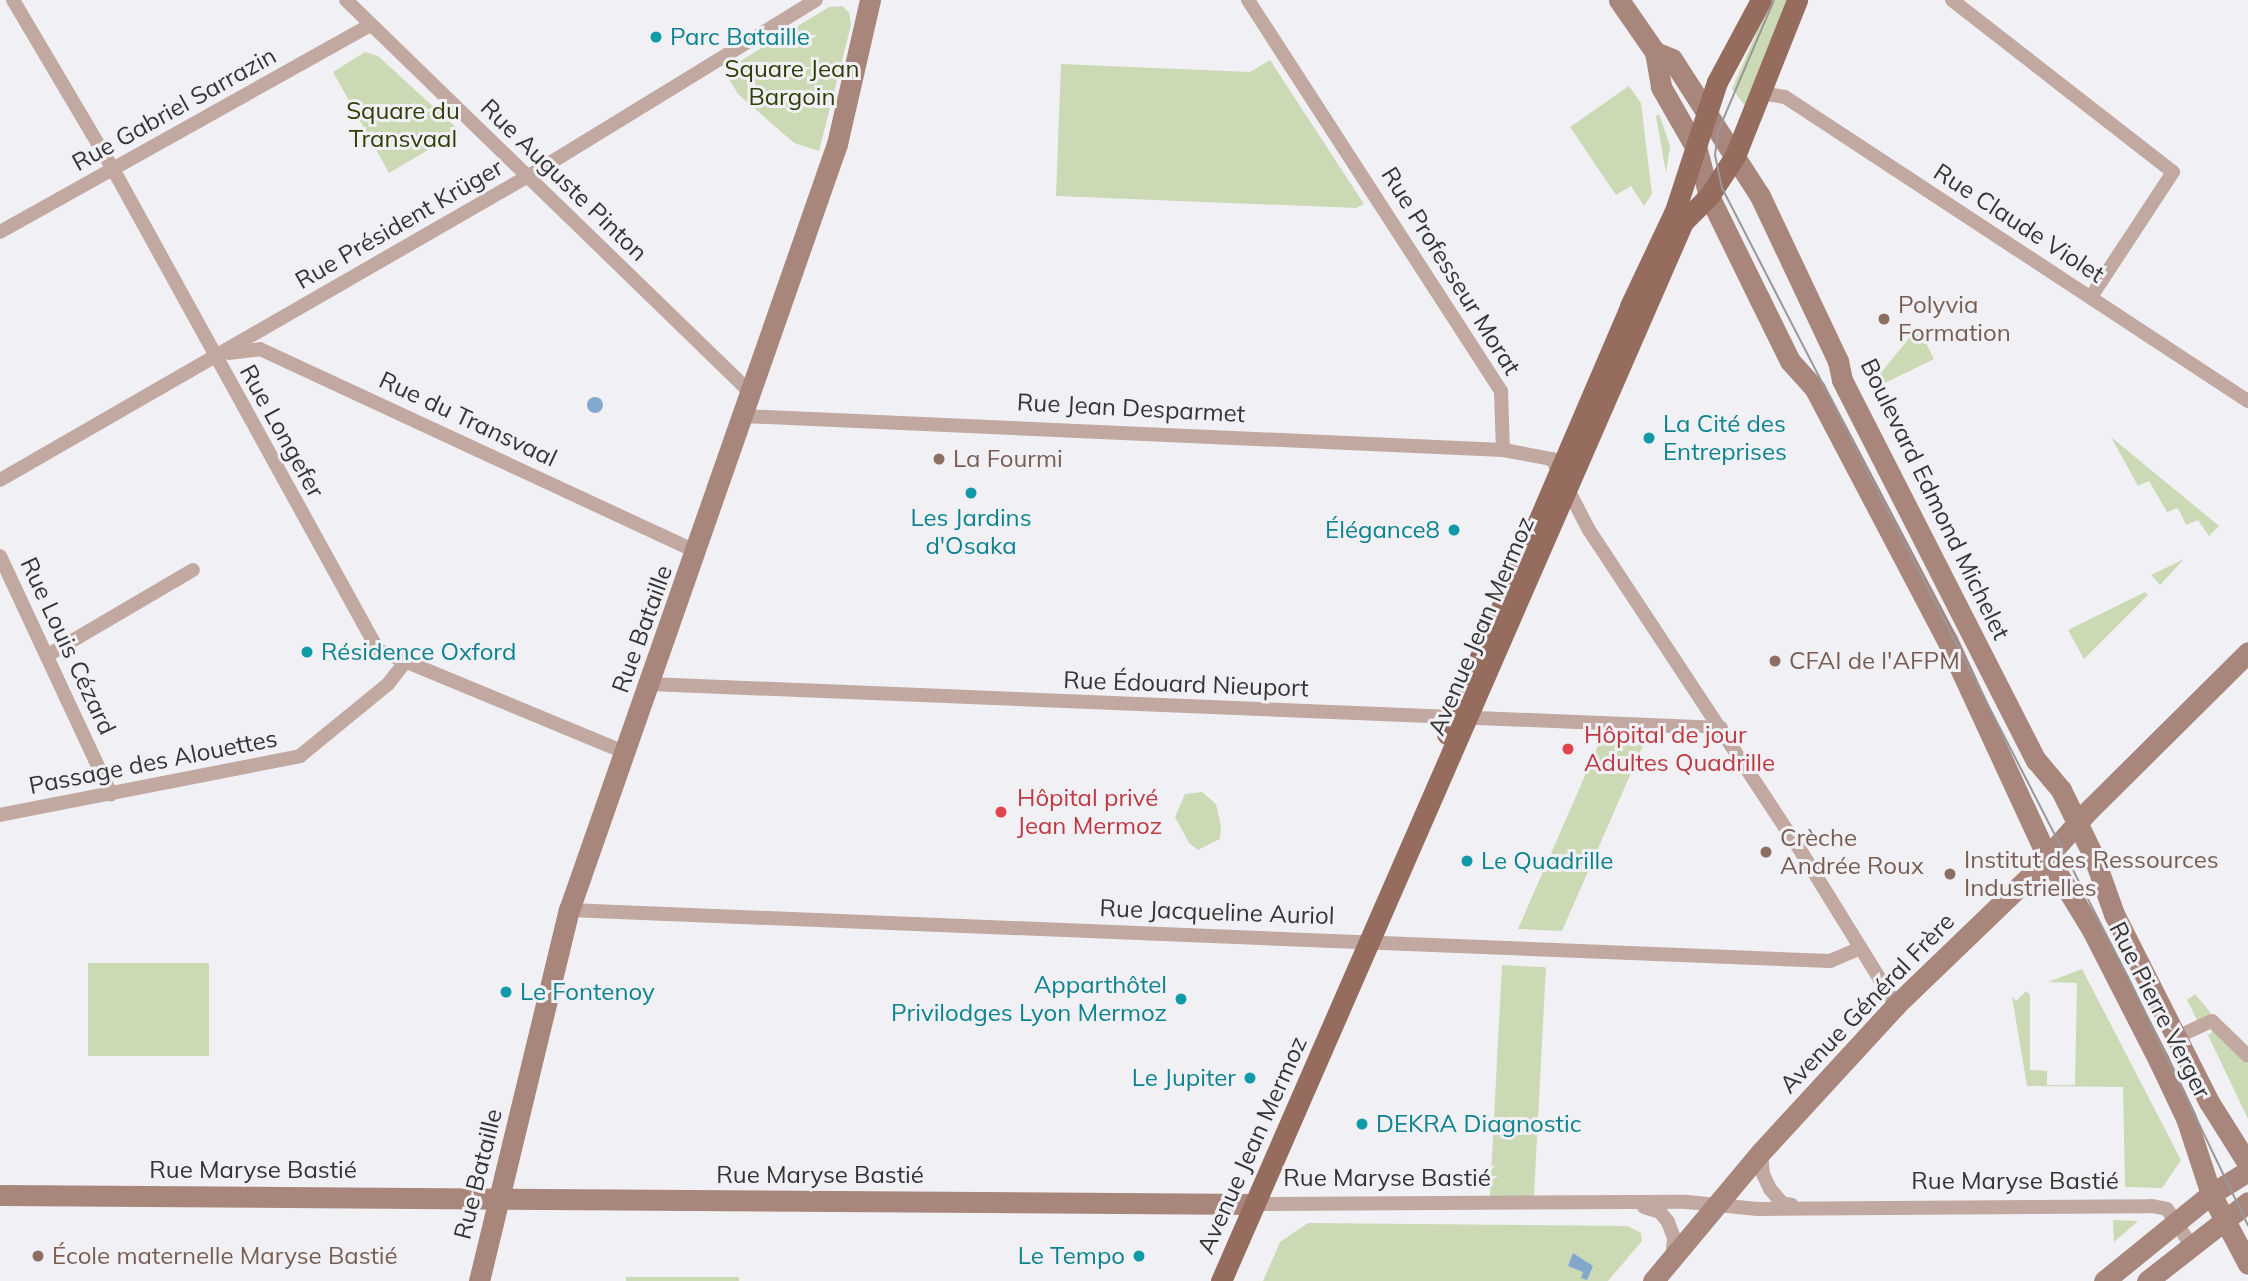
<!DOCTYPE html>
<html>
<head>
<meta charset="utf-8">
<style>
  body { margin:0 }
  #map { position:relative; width:2248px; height:1281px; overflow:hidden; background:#f1f1f5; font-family:Mulish,sans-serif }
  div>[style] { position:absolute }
  .green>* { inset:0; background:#ccd9b5; transform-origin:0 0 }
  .water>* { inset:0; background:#82a9cc }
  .round { border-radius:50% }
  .street>* { height:14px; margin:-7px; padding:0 7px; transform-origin:7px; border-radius:7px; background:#c1a9a1 }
  .secondary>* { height:21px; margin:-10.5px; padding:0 10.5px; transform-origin:10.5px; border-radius:10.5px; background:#a8867b }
  .primary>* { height:21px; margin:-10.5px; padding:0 10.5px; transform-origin:10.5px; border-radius:10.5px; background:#966c5f }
  .tram>* { height:2px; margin:-1px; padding:0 1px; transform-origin:1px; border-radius:1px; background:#98989a }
  .dots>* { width:19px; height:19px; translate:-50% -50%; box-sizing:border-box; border:4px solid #f1f1f5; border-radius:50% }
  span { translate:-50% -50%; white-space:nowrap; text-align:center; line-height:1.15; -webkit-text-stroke:6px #f1f1f5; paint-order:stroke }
  .culture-label { font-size:24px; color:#0d838f }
  .left { translate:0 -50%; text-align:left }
  .right { translate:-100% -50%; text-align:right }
  .park-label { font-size:24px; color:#303f09 }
  .street-label { font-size:24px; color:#353536 }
  .education-label { font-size:24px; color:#785e54 }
  .health-label { font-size:24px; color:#be3a42 }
</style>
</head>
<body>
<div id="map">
  <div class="green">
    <i style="clip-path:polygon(1771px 0,1787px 0,1746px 107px,1732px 89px)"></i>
    <i style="clip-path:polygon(842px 6px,849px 12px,851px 25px,819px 151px,794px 143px,738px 94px,724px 71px,829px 7px)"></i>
    <i style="clip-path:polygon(365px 52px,378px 56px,460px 131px,389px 173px,333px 72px)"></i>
    <i style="clip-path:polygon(1270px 60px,1364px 204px,1356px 208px,1056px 196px,1061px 64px,1250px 72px)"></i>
    <i style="clip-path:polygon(1629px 86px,1641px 103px,1652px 194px,1644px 206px,1631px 186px,1616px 195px,1570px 127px)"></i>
    <i style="clip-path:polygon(1659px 114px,1670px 146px,1666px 173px,1656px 116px)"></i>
    <i style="clip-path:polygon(1918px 327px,1934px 359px,1885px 383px,1880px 374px)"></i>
    <i style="clip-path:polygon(2111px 437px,2219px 526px,2209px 536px,2198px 520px,2186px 525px,2178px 508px,2167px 512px,2149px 481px,2138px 486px)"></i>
    <i style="clip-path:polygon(2184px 559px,2160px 585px,2151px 575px)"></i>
    <i style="clip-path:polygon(2145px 592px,2148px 595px,2084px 659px,2068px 630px)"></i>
    <i style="clip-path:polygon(1601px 739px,1645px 741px,1562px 931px,1518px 929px)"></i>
    <i style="clip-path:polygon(1202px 792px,1216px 804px,1221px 826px,1220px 839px,1198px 850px,1189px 843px,1175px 817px,1185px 794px)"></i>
    <i style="left:88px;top:963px;width:121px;height:93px"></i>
    <i style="left:1502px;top:965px;width:44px;height:240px;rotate:3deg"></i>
    <i style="clip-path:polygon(2082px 969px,2181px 1160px,2162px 1188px,2125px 1187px,2123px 1087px,2027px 1086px,2012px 997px,2016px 1001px,2026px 991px,2030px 995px,2030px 1070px,2047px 1071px,2047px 1085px,2075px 1085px,2077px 983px,2048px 982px)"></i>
    <i style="clip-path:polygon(2195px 994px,2211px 1013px,2197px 1020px,2187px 1000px)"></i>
    <i style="clip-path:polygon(2215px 1030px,2248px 1064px,2248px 1119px,2208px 1035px)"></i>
    <i style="clip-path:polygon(2113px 1220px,2138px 1221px,2114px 1242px)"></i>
    <i style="clip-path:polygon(1308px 1223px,1628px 1226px,1641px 1233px,1642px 1241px,1608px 1281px,1263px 1281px,1280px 1242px)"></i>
    <i style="left:626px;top:1277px;width:113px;height:4px"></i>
  </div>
  <div class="water">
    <i class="round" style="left:587px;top:397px;width:16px;height:16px"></i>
    <i style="clip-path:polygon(1573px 1253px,1593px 1266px,1587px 1280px,1581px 1278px,1583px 1272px,1568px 1266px)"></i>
  </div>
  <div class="street">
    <i style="left:13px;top:0;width:196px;rotate:59.4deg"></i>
    <i style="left:113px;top:169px;width:549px;rotate:61.15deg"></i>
    <i style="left:378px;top:650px;width:269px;rotate:22.5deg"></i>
    <i style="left:346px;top:0;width:567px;rotate:44.14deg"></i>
    <i style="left:1248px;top:0;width:466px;rotate:57.1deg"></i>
    <i style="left:1501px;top:391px;width:59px;rotate:88.1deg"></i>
    <i style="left:1503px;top:450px;width:50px;rotate:10.4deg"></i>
    <i style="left:1552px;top:459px;width:80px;rotate:62.5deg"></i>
    <i style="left:1589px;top:530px;width:387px;rotate:56.6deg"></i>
    <i style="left:1802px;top:853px;width:179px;rotate:58.3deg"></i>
    <i style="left:1952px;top:0;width:280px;rotate:37.9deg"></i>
    <i style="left:2173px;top:172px;width:149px;rotate:123.3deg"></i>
    <i style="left:1760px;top:93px;width:25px;rotate:9deg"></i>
    <i style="left:1785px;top:97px;width:554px;rotate:33.29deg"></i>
    <i style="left:0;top:232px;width:425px;rotate:-29.2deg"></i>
    <i style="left:229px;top:353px;width:31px;rotate:-7deg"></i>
    <i style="left:260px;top:349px;width:483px;rotate:24.9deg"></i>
    <i style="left:743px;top:416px;width:761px;rotate:2.56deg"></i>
    <i style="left:0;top:480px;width:620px;rotate:-29.92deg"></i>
    <i style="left:537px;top:171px;width:327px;rotate:-31.5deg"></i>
    <i style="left:0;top:556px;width:263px;rotate:65deg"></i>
    <i style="left:48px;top:655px;width:168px;rotate:-30.4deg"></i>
    <i style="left:650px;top:684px;width:1072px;rotate:2.35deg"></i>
    <i style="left:0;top:815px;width:306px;rotate:-11.1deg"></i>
    <i style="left:300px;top:756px;width:114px;rotate:-39.3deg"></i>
    <i style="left:388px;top:684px;width:28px;rotate:-52deg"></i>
    <i style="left:569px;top:910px;width:1262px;rotate:2.32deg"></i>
    <i style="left:1830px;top:961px;width:33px;rotate:-23deg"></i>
    <i style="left:2177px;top:1037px;width:38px;rotate:-25deg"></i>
    <i style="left:2212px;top:1021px;width:50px;rotate:44.2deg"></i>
    <i style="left:1761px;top:1152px;width:22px;rotate:85deg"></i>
    <i style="left:1763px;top:1174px;width:17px;rotate:65deg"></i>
    <i style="left:1770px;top:1189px;width:18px;rotate:49deg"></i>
    <i style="left:1782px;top:1203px;width:10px;rotate:11deg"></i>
    <i style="left:1255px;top:1204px;width:432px;rotate:-0.3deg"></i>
    <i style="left:1687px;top:1202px;width:71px;rotate:5.6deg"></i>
    <i style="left:1758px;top:1209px;width:394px;rotate:-0.4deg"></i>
    <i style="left:2152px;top:1206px;width:15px;rotate:11deg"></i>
    <i style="left:2167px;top:1209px;width:43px;rotate:56.3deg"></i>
    <i style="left:1644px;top:1207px;width:17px;rotate:17deg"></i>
    <i style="left:1660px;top:1212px;width:13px;rotate:51deg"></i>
    <i style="left:1668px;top:1222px;width:17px;rotate:69deg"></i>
    <i style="left:1674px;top:1238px;width:21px;rotate:95deg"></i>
  </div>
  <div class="secondary">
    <i style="left:1619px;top:0;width:63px;rotate:55.3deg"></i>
    <i style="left:1655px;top:52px;width:18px;rotate:22deg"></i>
    <i style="left:1672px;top:59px;width:163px;rotate:57.3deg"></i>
    <i style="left:1760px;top:196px;width:183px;rotate:64.7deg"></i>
    <i style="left:1838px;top:361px;width:19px;rotate:78deg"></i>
    <i style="left:1842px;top:380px;width:427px;rotate:63deg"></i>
    <i style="left:2036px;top:760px;width:39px;rotate:50deg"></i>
    <i style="left:2061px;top:790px;width:72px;rotate:63.8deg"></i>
    <i style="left:2093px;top:855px;width:63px;rotate:70.4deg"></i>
    <i style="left:2114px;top:914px;width:211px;rotate:63.2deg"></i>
    <i style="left:2209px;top:1102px;width:73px;rotate:57.8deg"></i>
    <i style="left:1655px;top:52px;width:36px;rotate:80deg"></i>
    <i style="left:1661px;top:87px;width:73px;rotate:60.3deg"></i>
    <i style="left:1697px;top:150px;width:48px;rotate:75.4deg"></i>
    <i style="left:1709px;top:196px;width:114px;rotate:63.9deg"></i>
    <i style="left:1759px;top:298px;width:70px;rotate:63.8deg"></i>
    <i style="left:1790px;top:361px;width:38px;rotate:48deg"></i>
    <i style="left:1815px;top:389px;width:284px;rotate:62.3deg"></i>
    <i style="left:1947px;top:640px;width:238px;rotate:65.2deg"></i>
    <i style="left:2047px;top:856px;width:84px;rotate:58.6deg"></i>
    <i style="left:2091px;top:928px;width:149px;rotate:62.9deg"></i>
    <i style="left:2159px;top:1061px;width:63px;rotate:64.7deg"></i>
    <i style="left:2186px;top:1118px;width:80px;rotate:71.8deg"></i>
    <i style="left:2211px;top:1194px;width:79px;rotate:62.1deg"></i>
    <i style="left:0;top:1195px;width:1255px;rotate:0.41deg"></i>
    <i style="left:479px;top:1281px;width:382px;rotate:-76.4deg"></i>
    <i style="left:569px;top:910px;width:812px;rotate:-70.72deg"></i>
    <i style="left:837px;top:144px;width:148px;rotate:-77.1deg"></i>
    <i style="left:1653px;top:1281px;width:168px;rotate:-50.1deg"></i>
    <i style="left:1761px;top:1152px;width:200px;rotate:-47.4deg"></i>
    <i style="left:1896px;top:1005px;width:187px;rotate:-43.9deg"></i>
    <i style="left:2031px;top:875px;width:87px;rotate:-48.3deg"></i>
    <i style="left:2089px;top:810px;width:224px;rotate:-44.8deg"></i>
    <i style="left:2104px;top:1281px;width:138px;rotate:-39.1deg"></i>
    <i style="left:2211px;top:1194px;width:44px;rotate:-31.9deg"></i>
    <i style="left:2147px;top:1281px;width:128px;rotate:-38deg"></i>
  </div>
  <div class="primary">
    <i style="left:1447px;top:734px;width:465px;rotate:-66.8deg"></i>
    <i style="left:1630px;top:306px;width:105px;rotate:-64.7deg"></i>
    <i style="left:1675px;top:211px;width:136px;rotate:-72deg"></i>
    <i style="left:1717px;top:82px;width:93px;rotate:-61.8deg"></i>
    <i style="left:1221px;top:1281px;width:1155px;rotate:-66.43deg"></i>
    <i style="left:1683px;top:222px;width:37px;rotate:-45deg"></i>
    <i style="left:1709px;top:196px;width:48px;rotate:-57deg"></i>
    <i style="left:1735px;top:156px;width:168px;rotate:-68.3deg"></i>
  </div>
  <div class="tram">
    <i style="left:1774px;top:0;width:142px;rotate:113.1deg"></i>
    <i style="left:1718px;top:131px;width:24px;rotate:97deg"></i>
    <i style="left:1715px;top:155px;width:34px;rotate:78deg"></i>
    <i style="left:1722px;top:188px;width:887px;rotate:62.77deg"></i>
    <i style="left:2128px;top:977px;width:276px;rotate:64.2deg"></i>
  </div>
  <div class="dots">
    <i style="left:656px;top:37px;background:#0f9aa8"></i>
    <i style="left:1884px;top:319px;background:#8d6e63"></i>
    <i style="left:1649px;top:438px;background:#0f9aa8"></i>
    <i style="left:939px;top:459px;background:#8d6e63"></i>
    <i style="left:971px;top:493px;background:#0f9aa8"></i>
    <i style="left:1454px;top:530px;background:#0f9aa8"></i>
    <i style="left:307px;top:652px;background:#0f9aa8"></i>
    <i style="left:1775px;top:661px;background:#8d6e63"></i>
    <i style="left:1568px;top:749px;background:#e0444e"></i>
    <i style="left:1001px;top:812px;background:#e0444e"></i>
    <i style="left:1766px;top:852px;background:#8d6e63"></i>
    <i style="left:1467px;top:861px;background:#0f9aa8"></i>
    <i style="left:1950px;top:874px;background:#8d6e63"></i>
    <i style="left:506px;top:992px;background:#0f9aa8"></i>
    <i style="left:1181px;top:999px;background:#0f9aa8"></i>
    <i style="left:1250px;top:1078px;background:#0f9aa8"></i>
    <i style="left:1362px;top:1124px;background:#0f9aa8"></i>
    <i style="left:38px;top:1256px;background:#8d6e63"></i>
    <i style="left:1139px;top:1256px;background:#0f9aa8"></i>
  </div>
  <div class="culture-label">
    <span class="left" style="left:670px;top:37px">Parc Bataille</span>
    <span class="left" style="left:1663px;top:438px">La Cité des<br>Entreprises</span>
    <span style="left:971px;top:532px">Les Jardins<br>d'Osaka</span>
    <span class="right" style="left:1440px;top:530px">Élégance8</span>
    <span class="left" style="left:321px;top:652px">Résidence Oxford</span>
    <span class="left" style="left:1481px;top:861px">Le Quadrille</span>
    <span class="right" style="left:1167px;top:999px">Apparthôtel<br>Privilodges Lyon Mermoz</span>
    <span class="left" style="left:520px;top:992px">Le Fontenoy</span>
    <span class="right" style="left:1236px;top:1078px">Le Jupiter</span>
    <span class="left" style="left:1376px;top:1124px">DEKRA Diagnostic</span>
    <span class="right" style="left:1125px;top:1256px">Le Tempo</span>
  </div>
  <div class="park-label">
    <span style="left:792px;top:83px">Square Jean<br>Bargoin</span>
    <span style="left:403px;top:125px">Square du<br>Transvaal</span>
  </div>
  <div class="street-label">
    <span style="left:174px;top:109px;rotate:-29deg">Rue Gabriel Sarrazin</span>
    <span style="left:564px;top:180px;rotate:44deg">Rue Auguste Pinton</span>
    <span style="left:2019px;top:223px;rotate:33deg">Rue Claude Violet</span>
    <span style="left:399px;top:224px;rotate:-30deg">Rue Président Krüger</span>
    <span style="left:1451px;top:271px;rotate:58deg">Rue Professeur Morat</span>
    <span style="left:1131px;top:408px;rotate:3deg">Rue Jean Desparmet</span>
    <span style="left:468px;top:419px;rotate:25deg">Rue du Transvaal</span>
    <span style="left:282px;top:431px;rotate:61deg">Rue Longefer</span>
    <span style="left:1935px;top:499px;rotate:64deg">Boulevard Edmond Michelet</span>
    <span style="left:1481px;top:626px;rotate:-67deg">Avenue Jean Mermoz</span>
    <span style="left:642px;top:629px;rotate:-70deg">Rue Bataille</span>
    <span style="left:68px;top:646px;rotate:65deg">Rue Louis Cézard</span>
    <span style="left:1186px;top:684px;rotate:2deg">Rue Édouard Nieuport</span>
    <span style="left:153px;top:762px;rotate:-11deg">Passage des Alouettes</span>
    <span style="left:1217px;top:912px;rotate:2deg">Rue Jacqueline Auriol</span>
    <span style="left:1867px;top:1003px;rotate:-46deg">Avenue Général Frère</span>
    <span style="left:2160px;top:1010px;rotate:63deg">Rue Pierre Verger</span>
    <span style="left:1252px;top:1145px;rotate:-66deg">Avenue Jean Mermoz</span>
    <span style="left:253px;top:1170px">Rue Maryse Bastié</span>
    <span style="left:478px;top:1174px;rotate:-76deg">Rue Bataille</span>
    <span style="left:820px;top:1175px">Rue Maryse Bastié</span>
    <span style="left:1387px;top:1178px">Rue Maryse Bastié</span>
    <span style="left:2015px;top:1181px">Rue Maryse Bastié</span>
  </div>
  <div class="education-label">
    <span class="left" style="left:1898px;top:319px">Polyvia<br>Formation</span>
    <span class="left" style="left:953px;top:459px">La Fourmi</span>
    <span class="left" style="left:1789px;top:661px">CFAI de l'AFPM</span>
    <span class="left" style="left:1780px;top:852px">Crèche<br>Andrée Roux</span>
    <span class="left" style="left:1964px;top:874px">Institut des Ressources<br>Industrielles</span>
    <span class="left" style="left:52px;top:1256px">École maternelle Maryse Bastié</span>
  </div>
  <div class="health-label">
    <span class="left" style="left:1584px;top:749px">Hôpital de jour<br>Adultes Quadrille</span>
    <span class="left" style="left:1017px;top:812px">Hôpital privé<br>Jean Mermoz</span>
  </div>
</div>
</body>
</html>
